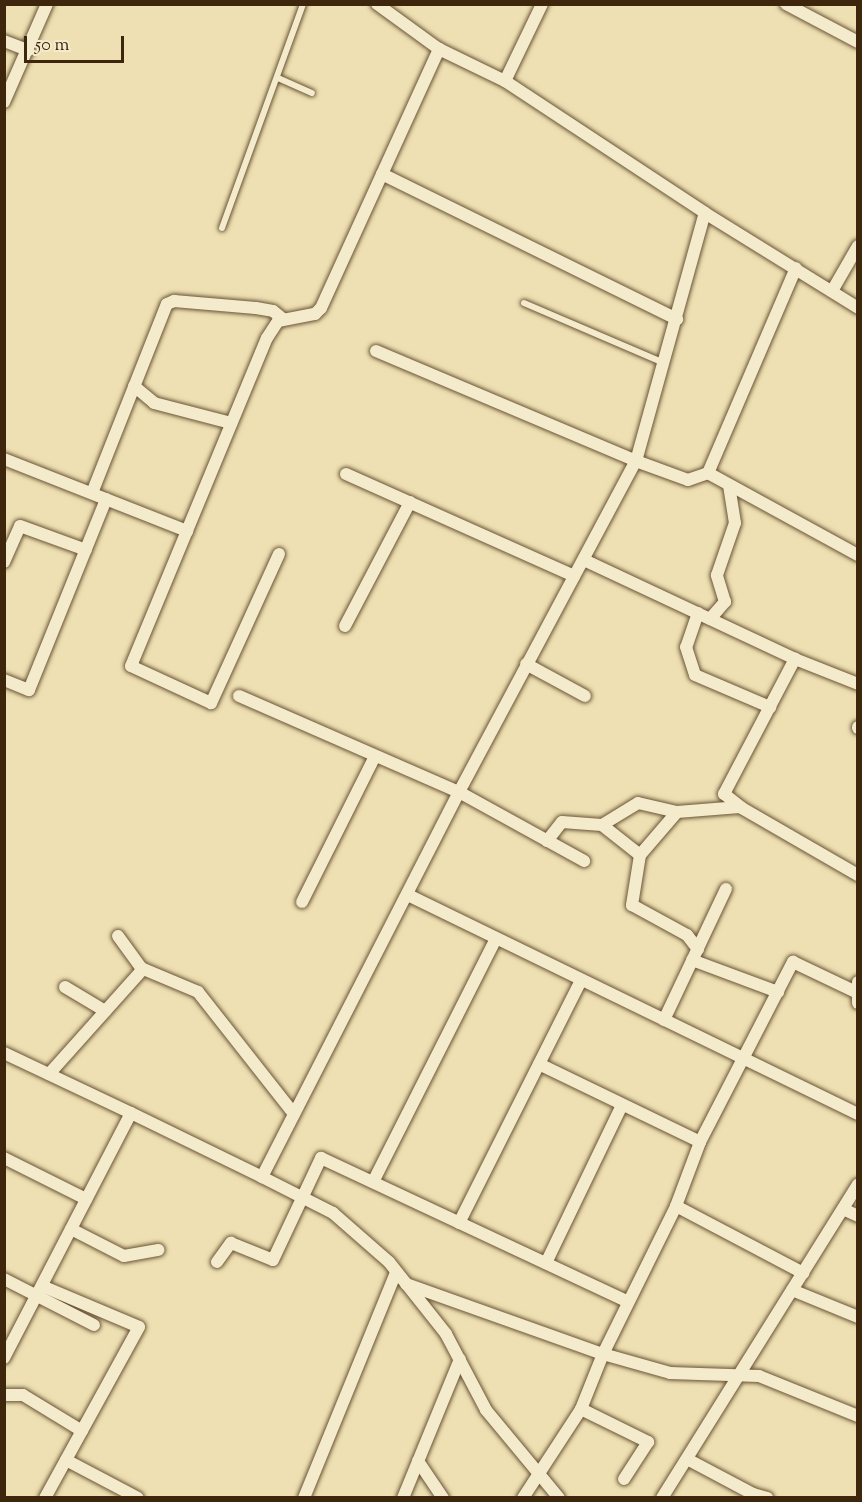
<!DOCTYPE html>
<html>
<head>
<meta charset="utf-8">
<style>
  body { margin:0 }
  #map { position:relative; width:862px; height:1502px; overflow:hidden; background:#eee0b2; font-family:"Sorts Mill Goudy",serif }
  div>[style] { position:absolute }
  .roads { filter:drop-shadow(0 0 2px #6a5436) drop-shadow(0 0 2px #6a5436) }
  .service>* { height:6px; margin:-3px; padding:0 3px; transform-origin:3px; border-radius:3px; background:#f4ebcd }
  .minor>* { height:12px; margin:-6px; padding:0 6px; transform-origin:6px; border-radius:6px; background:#f4ebcd }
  span { translate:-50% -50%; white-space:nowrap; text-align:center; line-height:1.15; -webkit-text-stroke:6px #f4ebcd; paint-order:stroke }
  .frame { position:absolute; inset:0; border:6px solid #3e260c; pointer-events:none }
  .scale { position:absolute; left:24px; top:36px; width:100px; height:27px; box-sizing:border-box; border:3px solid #3e260c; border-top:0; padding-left:8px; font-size:18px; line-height:21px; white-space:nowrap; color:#3e260c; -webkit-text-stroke:4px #f4ebcd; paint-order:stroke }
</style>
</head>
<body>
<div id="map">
  <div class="roads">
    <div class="service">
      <i style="left:278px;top:78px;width:37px;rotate:24deg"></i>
      <i style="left:222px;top:228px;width:238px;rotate:-70.1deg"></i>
      <i style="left:524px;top:303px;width:152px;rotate:23.2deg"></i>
    </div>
    <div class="minor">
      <i style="left:377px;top:4px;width:77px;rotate:36deg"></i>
      <i style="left:439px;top:49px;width:73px;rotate:25.9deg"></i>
      <i style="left:505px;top:81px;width:240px;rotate:33.4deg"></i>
      <i style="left:786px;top:4px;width:81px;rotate:27.8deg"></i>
      <i style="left:4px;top:41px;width:26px;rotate:21deg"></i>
      <i style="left:505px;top:81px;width:85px;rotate:-64.3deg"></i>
      <i style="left:4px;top:102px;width:107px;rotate:-66.3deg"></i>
      <i style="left:382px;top:174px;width:329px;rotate:26.2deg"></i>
      <i style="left:832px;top:291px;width:52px;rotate:-60deg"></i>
      <i style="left:376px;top:351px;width:282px;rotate:22.9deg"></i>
      <i style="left:636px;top:461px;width:55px;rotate:20.1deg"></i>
      <i style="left:688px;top:480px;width:21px;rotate:-19deg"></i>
      <i style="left:708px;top:473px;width:171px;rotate:28.7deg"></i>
      <i style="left:134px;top:386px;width:26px;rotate:40deg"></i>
      <i style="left:154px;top:403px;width:80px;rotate:14.6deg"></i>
      <i style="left:4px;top:459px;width:197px;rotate:21.5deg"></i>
      <i style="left:708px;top:473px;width:223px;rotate:-66.8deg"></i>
      <i style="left:346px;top:474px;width:250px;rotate:24.1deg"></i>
      <i style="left:92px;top:493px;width:203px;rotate:-68.4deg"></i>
      <i style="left:167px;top:304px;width:8px;rotate:-23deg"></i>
      <i style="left:174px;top:301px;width:82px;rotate:4.9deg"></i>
      <i style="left:256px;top:308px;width:17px;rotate:10deg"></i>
      <i style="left:273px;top:311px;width:13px;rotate:39deg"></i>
      <i style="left:279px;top:554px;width:164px;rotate:114.5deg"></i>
      <i style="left:211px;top:703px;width:88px;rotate:-155.2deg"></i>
      <i style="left:131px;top:666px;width:355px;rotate:-67.5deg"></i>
      <i style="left:267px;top:338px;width:20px;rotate:-57deg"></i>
      <i style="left:278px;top:321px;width:38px;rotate:-11deg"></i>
      <i style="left:315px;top:314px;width:8px;rotate:-45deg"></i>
      <i style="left:321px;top:308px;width:285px;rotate:-65.5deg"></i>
      <i style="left:584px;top:560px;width:233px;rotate:25.1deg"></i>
      <i style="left:795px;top:659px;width:68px;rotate:21.6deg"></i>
      <i style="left:4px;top:562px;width:39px;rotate:-66deg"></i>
      <i style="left:20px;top:526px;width:70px;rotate:20deg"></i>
      <i style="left:698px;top:613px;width:36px;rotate:109deg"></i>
      <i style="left:686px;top:647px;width:29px;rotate:72deg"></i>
      <i style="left:695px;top:675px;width:82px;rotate:23.1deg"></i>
      <i style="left:710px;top:619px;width:23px;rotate:-49deg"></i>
      <i style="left:725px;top:602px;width:28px;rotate:-107deg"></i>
      <i style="left:717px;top:575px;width:55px;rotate:-70.9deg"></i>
      <i style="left:735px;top:523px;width:38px;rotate:-99deg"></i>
      <i style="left:345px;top:626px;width:140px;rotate:-62.3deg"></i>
      <i style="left:526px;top:664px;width:67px;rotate:28.5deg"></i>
      <i style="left:4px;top:680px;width:27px;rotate:22deg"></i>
      <i style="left:29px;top:690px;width:206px;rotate:-68deg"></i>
      <i style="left:239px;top:696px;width:240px;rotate:23.6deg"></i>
      <i style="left:459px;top:792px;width:143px;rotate:28.9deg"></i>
      <i style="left:858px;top:727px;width:1px;rotate:90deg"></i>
      <i style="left:742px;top:808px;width:23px;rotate:-142deg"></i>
      <i style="left:724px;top:794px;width:153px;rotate:-62.3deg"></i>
      <i style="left:677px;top:812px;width:57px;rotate:130.7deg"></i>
      <i style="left:640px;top:855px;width:51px;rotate:99.1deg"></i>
      <i style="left:632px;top:905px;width:63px;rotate:28.6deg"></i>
      <i style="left:687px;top:935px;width:18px;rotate:52deg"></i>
      <i style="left:602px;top:825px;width:48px;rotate:38.3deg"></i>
      <i style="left:547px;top:841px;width:24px;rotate:-52deg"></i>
      <i style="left:562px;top:822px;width:40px;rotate:4.3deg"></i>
      <i style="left:602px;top:825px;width:42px;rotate:-31.4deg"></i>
      <i style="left:638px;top:803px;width:40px;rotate:13deg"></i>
      <i style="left:677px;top:812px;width:63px;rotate:-4.5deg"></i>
      <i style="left:740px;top:807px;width:136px;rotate:30deg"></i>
      <i style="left:408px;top:895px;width:500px;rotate:25.95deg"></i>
      <i style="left:302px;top:902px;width:163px;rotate:-63.4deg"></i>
      <i style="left:118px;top:936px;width:39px;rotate:54deg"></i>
      <i style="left:141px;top:968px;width:62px;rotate:22.8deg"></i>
      <i style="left:198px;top:992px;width:155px;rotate:51.8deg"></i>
      <i style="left:692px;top:960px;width:92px;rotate:20.4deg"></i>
      <i style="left:858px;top:982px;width:21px;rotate:90deg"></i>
      <i style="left:65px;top:987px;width:47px;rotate:31deg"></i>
      <i style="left:664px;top:1020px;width:145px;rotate:-64.7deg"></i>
      <i style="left:4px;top:1053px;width:140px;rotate:25.3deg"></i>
      <i style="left:539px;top:1064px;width:179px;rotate:25.8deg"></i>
      <i style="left:49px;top:1074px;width:141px;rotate:-48.2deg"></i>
      <i style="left:4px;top:1158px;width:92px;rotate:26.6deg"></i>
      <i style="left:262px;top:1177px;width:80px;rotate:26.9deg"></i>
      <i style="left:333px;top:1213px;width:74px;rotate:41.2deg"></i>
      <i style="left:389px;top:1262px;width:92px;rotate:51.6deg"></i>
      <i style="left:446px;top:1334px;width:86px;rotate:62.2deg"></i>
      <i style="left:486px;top:1410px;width:114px;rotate:50.3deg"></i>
      <i style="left:373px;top:1182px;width:272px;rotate:-63.2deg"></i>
      <i style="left:676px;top:1206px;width:144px;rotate:27.8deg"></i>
      <i style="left:843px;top:1209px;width:17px;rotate:25deg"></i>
      <i style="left:459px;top:1223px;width:272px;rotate:-63.3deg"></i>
      <i style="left:71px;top:1229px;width:59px;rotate:27deg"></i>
      <i style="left:124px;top:1256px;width:35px;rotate:-10deg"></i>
      <i style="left:217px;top:1262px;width:24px;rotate:-54deg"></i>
      <i style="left:231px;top:1243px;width:45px;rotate:22deg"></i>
      <i style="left:273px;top:1260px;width:113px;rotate:-64.8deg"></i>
      <i style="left:321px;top:1158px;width:339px;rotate:25.1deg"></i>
      <i style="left:546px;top:1263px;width:175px;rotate:-64.3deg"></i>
      <i style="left:4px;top:1279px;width:101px;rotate:27.1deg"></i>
      <i style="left:406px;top:1284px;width:209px;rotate:19.6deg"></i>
      <i style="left:603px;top:1354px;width:70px;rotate:15.8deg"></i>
      <i style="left:670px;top:1373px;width:89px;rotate:1.9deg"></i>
      <i style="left:759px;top:1376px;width:107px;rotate:22deg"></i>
      <i style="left:42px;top:1286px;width:105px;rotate:22.9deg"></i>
      <i style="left:139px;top:1327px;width:195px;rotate:118.8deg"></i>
      <i style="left:792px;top:1290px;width:71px;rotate:22.2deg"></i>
      <i style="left:4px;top:1358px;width:276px;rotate:-62.6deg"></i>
      <i style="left:131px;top:1113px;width:146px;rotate:26deg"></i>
      <i style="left:262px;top:1177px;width:432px;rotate:-62.9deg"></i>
      <i style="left:459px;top:792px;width:375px;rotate:-61.9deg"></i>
      <i style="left:636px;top:461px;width:257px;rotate:-74.5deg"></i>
      <i style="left:705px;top:213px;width:180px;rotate:31.8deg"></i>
      <i style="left:4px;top:1395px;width:19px"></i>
      <i style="left:23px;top:1395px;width:69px;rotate:31.4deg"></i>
      <i style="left:581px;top:1409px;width:75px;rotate:26.2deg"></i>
      <i style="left:648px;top:1442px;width:44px;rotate:123deg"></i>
      <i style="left:687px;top:1459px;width:75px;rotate:27.9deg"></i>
      <i style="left:753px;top:1494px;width:15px;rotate:16deg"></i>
      <i style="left:66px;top:1460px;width:81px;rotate:27.8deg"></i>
      <i style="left:418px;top:1461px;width:45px;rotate:56deg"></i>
      <i style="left:304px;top:1498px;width:244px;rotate:-67.8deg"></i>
      <i style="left:403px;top:1498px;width:150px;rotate:-67.7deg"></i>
      <i style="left:523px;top:1498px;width:106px;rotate:-56.9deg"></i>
      <i style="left:581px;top:1409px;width:59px;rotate:-68.2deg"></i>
      <i style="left:603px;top:1354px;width:165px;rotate:-63.7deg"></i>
      <i style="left:676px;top:1206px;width:68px;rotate:-69.4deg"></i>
      <i style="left:700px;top:1142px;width:203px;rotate:-62.7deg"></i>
      <i style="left:793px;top:962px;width:72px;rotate:25.5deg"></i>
      <i style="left:662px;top:1498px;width:370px;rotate:-58deg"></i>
    </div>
  </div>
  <div class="frame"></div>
  <div class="scale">50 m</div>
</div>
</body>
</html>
